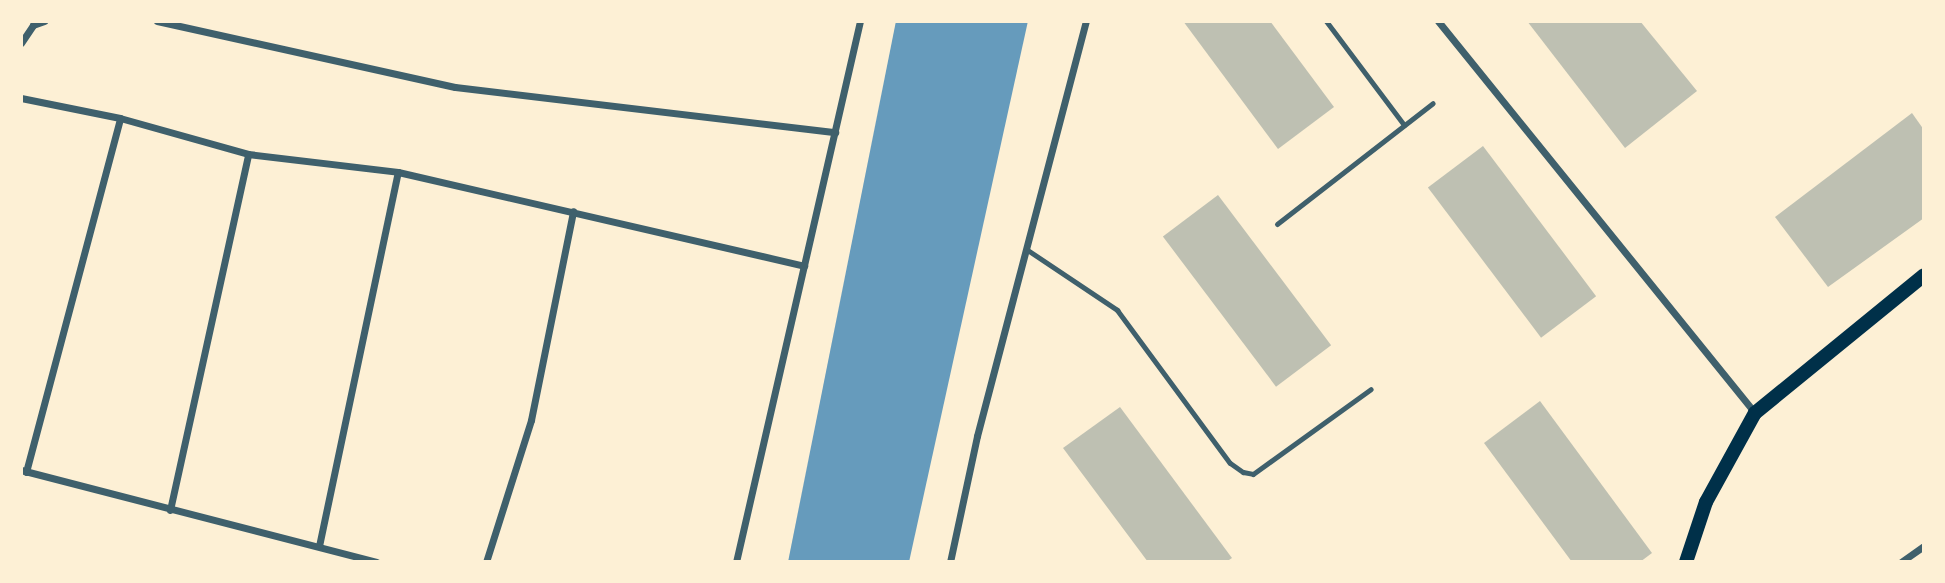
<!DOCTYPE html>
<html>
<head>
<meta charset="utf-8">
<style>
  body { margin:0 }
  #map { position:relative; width:1945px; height:583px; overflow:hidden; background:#fdf0d5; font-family:"Varela Round",sans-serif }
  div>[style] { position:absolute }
  .water>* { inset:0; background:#669bbc }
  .building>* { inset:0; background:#bec0b2; transform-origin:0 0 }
  .service>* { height:5px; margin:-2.5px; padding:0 2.5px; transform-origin:2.5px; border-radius:2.5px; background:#3f606c }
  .minor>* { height:7px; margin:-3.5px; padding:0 3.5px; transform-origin:3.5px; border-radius:3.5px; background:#3f606c }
  .secondary>* { height:14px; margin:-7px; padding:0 7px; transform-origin:7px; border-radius:7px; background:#003049 }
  span { translate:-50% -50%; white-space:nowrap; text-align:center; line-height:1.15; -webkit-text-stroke:6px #fdf0d5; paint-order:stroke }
  .frame { position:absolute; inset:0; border:23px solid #fdf0d5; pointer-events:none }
</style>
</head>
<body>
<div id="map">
  <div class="water">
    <i style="clip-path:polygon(896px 21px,1028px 21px,909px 562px,788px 562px)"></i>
  </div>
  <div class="building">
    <i style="clip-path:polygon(1183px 21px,1270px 21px,1334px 107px,1278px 149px)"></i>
    <i style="clip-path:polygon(1527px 21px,1640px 21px,1697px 91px,1625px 148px)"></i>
    <i style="clip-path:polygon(1912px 113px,1924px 130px,1924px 218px,1828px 287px,1775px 217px)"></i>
    <i style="left:1483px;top:146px;width:188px;height:69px;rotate:53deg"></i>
    <i style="left:1218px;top:195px;width:188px;height:69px;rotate:53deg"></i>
    <i style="clip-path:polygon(1540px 401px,1652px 553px,1640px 562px,1572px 562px,1484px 443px)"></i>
    <i style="clip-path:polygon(1120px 407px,1232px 558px,1226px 562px,1148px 562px,1063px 448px)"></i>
  </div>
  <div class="service">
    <i style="left:1326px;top:21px;width:130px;rotate:53.1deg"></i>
    <i style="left:1277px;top:224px;width:197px;rotate:-37.8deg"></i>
    <i style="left:1026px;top:249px;width:110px;rotate:33.8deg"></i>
    <i style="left:1117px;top:310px;width:190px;rotate:53.6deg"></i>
    <i style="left:1230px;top:463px;width:16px;rotate:35deg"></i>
    <i style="left:1243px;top:472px;width:10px;rotate:11deg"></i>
    <i style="left:1253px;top:474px;width:145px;rotate:-35.8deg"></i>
    <i style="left:1466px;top:562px;width:9px"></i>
  </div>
  <div class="minor">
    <i style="left:157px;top:21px;width:305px;rotate:12.5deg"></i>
    <i style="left:455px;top:87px;width:383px;rotate:6.8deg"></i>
    <i style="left:1438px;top:21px;width:504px;rotate:51.04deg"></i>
    <i style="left:21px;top:43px;width:22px;rotate:-56deg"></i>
    <i style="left:33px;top:25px;width:12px;rotate:-20deg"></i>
    <i style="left:21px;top:98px;width:101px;rotate:11.4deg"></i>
    <i style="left:120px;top:118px;width:133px;rotate:15.7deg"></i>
    <i style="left:248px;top:154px;width:151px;rotate:6.8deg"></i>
    <i style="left:398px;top:172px;width:417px;rotate:13deg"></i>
    <i style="left:21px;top:470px;width:367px;rotate:14.5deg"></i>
    <i style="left:26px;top:472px;width:366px;rotate:-75.1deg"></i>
    <i style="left:170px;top:510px;width:364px;rotate:-77.6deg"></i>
    <i style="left:319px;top:546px;width:382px;rotate:-78.1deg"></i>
    <i style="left:486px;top:562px;width:149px;rotate:-72.4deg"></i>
    <i style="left:531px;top:420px;width:213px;rotate:-78.6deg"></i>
    <i style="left:736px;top:562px;width:555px;rotate:-77.09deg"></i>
    <i style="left:950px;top:562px;width:129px;rotate:-77.9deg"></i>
    <i style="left:977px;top:436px;width:429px;rotate:-75.3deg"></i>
    <i style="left:1901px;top:562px;width:28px;rotate:-35deg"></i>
  </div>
  <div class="secondary">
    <i style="left:1686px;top:562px;width:63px;rotate:-71.6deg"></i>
    <i style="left:1706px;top:502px;width:102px;rotate:-61.2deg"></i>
    <i style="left:1755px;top:413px;width:218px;rotate:-39.2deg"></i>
  </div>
  <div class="frame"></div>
</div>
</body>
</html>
